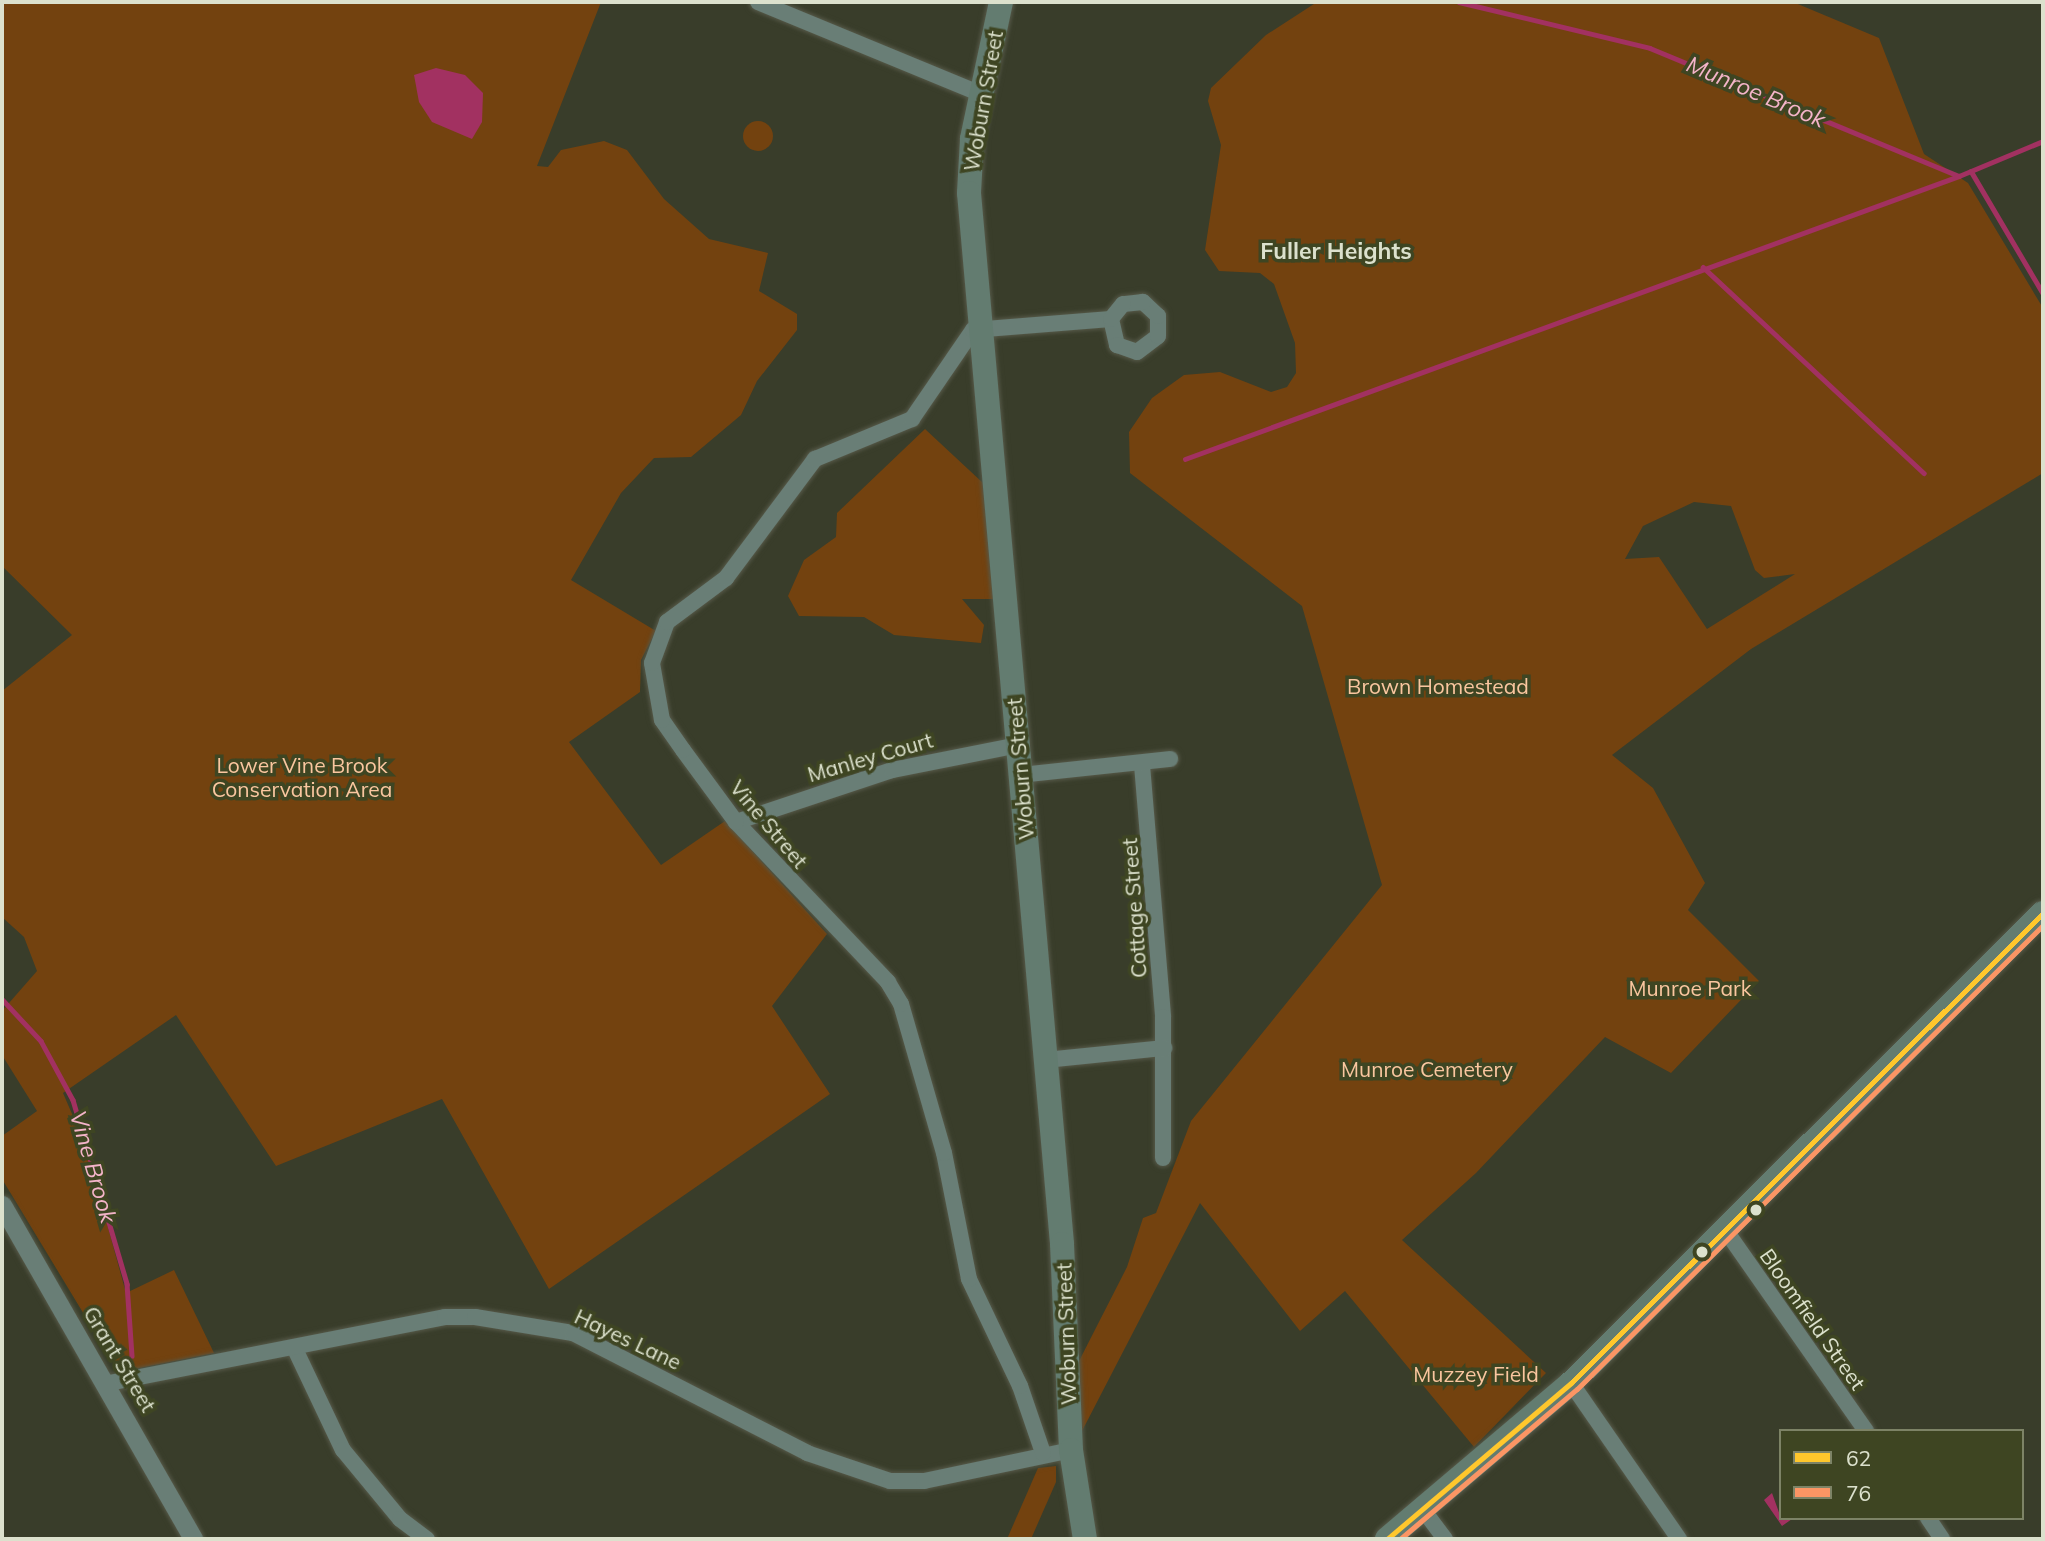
<!DOCTYPE html>
<html>
<head>
<meta charset="utf-8">
<style>
  body { margin:0 }
  #map { position:relative; width:2045px; height:1541px; overflow:hidden; background:#393d2a; font-family:Mulish,sans-serif }
  div>[style] { position:absolute }
  .green>* { inset:0; background:#73420f }
  .round { border-radius:50% }
  .water>* { inset:0; background:#a23161 }
  .stream>* { height:4.5px; margin:-2.25px; padding:0 2.25px; transform-origin:2.25px; border-radius:2.25px; background:#a23161 }
  .roads { filter:drop-shadow(0 0 2px #565949) drop-shadow(0 0 2px #565949) }
  .minor>* { height:16px; margin:-8px; padding:0 8px; transform-origin:8px; border-radius:8px; background:#697e76 }
  .tertiary>* { height:19px; margin:-9.5px; padding:0 9.5px; transform-origin:9.5px; border-radius:9.5px; background:#697e76 }
  .primary>* { height:24px; margin:-12px; padding:0 12px; transform-origin:12px; border-radius:12px; background:#637c70 }
  .bus-1>* { height:5px; margin:-2.5px; padding:0 2.5px; transform-origin:2.5px; border-radius:2.5px; background:#ffc72c }
  .bus-2>* { height:5px; margin:-2.5px; padding:0 2.5px; transform-origin:2.5px; border-radius:2.5px; background:#fb9564 }
  .dots>* { width:19px; height:19px; translate:-50% -50%; box-sizing:border-box; border:4px solid #3e4522; border-radius:50% }
  span { translate:-50% -50%; white-space:nowrap; text-align:center; line-height:1.15; -webkit-text-stroke:7px #3e4522; paint-order:stroke }
  .street-label { font-size:21px; color:#dce1cd }
  .park-label { font-size:21px; color:#fac69f }
  .water-label { font-size:23px; color:#f4b4c9; font-style:italic }
  .neighbourhood-label { font-size:23px; color:#dce1cd; font-weight:700 }
  .frame { position:absolute; inset:0; border:4px solid #dce1cd; pointer-events:none }
  .legend { position:absolute; left:1779px; top:1429px; width:245px; height:91px; box-sizing:border-box; background:#3e4522; border:2px solid #7d8366; margin:0; padding:9px 12px; list-style:none; font-size:21px; color:#dce1cd }
  .legend li { display:flex; align-items:center; gap:14px; height:35px }
  .legend b { width:35px; border:2px solid #7d8366 }
</style>
</head>
<body>
<div id="map">
  <div class="green">
    <i style="clip-path:polygon(2px 2px,601px 2px,537px 166px,548px 167px,561px 150px,604px 141px,627px 150px,664px 199px,709px 239px,768px 253px,759px 291px,797px 314px,797px 330px,757px 381px,741px 415px,691px 457px,654px 458px,621px 493px,571px 580px,656px 631px,641px 660px,640px 692px,569px 742px,661px 865px,725px 821px,827px 934px,772px 1006px,830px 1094px,549px 1289px,442px 1099px,276px 1166px,176px 1015px,63px 1093px,85px 1144px,126px 1293px,174px 1270px,214px 1353px,119px 1372px,2px 1179px,2px 1136px,37px 1111px,2px 1055px,2px 1011px,37px 971px,24px 937px,2px 917px,2px 691px,72px 635px,2px 566px)"></i>
    <i style="clip-path:polygon(evenodd,1317px 2px,1793px 2px,1879px 38px,1924px 154px,1968px 183px,2043px 308px,2043px 473px,1751px 649px,1612px 755px,1653px 788px,1705px 883px,1688px 910px,1759px 981px,1671px 1073px,1605px 1037px,1476px 1173px,1402px 1240px,1546px 1373px,1474px 1447px,1345px 1291px,1300px 1331px,1200px 1203px,1081px 1433px,1077px 1365px,1127px 1267px,1143px 1218px,1156px 1213px,1191px 1121px,1382px 885px,1302px 606px,1130px 473px,1129px 432px,1152px 398px,1184px 375px,1220px 372px,1271px 392px,1287px 387px,1296px 373px,1295px 343px,1274px 284px,1260px 273px,1219px 271px,1205px 250px,1221px 145px,1208px 101px,1211px 88px,1266px 35px,1317px 2px,1694px 502px,1731px 506px,1755px 570px,1764px 578px,1795px 574px,1707px 629px,1659px 557px,1625px 559px,1643px 526px,1694px 502px)"></i>
    <i class="round" style="left:743px;top:121px;width:30px;height:30px"></i>
    <i style="clip-path:polygon(925px 429px,983px 483px,995px 599px,962px 599px,984px 625px,981px 643px,894px 635px,864px 617px,799px 616px,788px 596px,804px 560px,836px 537px,837px 513px)"></i>
    <i style="clip-path:polygon(1056px 1466px,1056px 1482px,1031px 1539px,1007px 1539px,1038px 1468px)"></i>
  </div>
  <div class="water">
    <i style="clip-path:polygon(436px 68px,465px 75px,483px 93px,482px 122px,472px 139px,432px 122px,419px 102px,414px 75px)"></i>
    <i style="clip-path:polygon(1772px 1493px,1781px 1518px,1792px 1519px,1782px 1526px,1764px 1500px)"></i>
  </div>
  <div class="stream">
    <i style="left:1459px;top:2px;width:196px;rotate:13.5deg"></i>
    <i style="left:1650px;top:48px;width:334px;rotate:22.5deg"></i>
    <i style="left:1959px;top:176px;width:91px;rotate:-22.6deg"></i>
    <i style="left:1971px;top:171px;width:142px;rotate:59.5deg"></i>
    <i style="left:1703px;top:267px;width:302px;rotate:43deg"></i>
    <i style="left:1185px;top:459px;width:824px;rotate:-20.08deg"></i>
    <i style="left:2px;top:999px;width:57px;rotate:47.1deg"></i>
    <i style="left:41px;top:1041px;width:67px;rotate:61.5deg"></i>
    <i style="left:73px;top:1100px;width:192px;rotate:73.6deg"></i>
    <i style="left:127px;top:1284px;width:72px;rotate:86deg"></i>
  </div>
  <div class="roads">
    <div class="minor">
      <i style="left:758px;top:2px;width:241px;rotate:22.4deg"></i>
      <i style="left:1142px;top:765px;width:253px;rotate:85.2deg"></i>
      <i style="left:1163px;top:1017px;width:141px;rotate:90deg"></i>
      <i style="left:1020px;top:775px;width:151px;rotate:-6.1deg"></i>
      <i style="left:736px;top:822px;width:164px;rotate:-18.4deg"></i>
      <i style="left:892px;top:770px;width:128px;rotate:-11.2deg"></i>
      <i style="left:1046px;top:1060px;width:119px;rotate:-5.8deg"></i>
      <i style="left:1726px;top:1231px;width:244px;rotate:55deg"></i>
      <i style="left:294px;top:1347px;width:114px;rotate:64.6deg"></i>
      <i style="left:343px;top:1450px;width:89px;rotate:50.4deg"></i>
      <i style="left:400px;top:1519px;width:34px;rotate:37deg"></i>
      <i style="left:109px;top:1383px;width:342px;rotate:-11.1deg"></i>
      <i style="left:445px;top:1317px;width:30px"></i>
      <i style="left:475px;top:1317px;width:99px;rotate:9.3deg"></i>
      <i style="left:573px;top:1333px;width:263px;rotate:27.1deg"></i>
      <i style="left:807px;top:1453px;width:88px;rotate:18.6deg"></i>
      <i style="left:890px;top:1481px;width:34px"></i>
      <i style="left:924px;top:1481px;width:150px;rotate:-11.9deg"></i>
      <i style="left:1571px;top:1383px;width:190px;rotate:55.3deg"></i>
      <i style="left:1043px;top:1453px;width:71px;rotate:-108.9deg"></i>
      <i style="left:1020px;top:1386px;width:119px;rotate:-115.5deg"></i>
      <i style="left:969px;top:1279px;width:128px;rotate:-101.2deg"></i>
      <i style="left:944px;top:1153px;width:155px;rotate:-106.1deg"></i>
      <i style="left:901px;top:1004px;width:26px;rotate:-121deg"></i>
      <i style="left:888px;top:982px;width:221px;rotate:-133.5deg"></i>
      <i style="left:736px;top:822px;width:89px;rotate:-126.4deg"></i>
      <i style="left:683px;top:750px;width:37px;rotate:-125deg"></i>
      <i style="left:662px;top:720px;width:58px;rotate:-100deg"></i>
      <i style="left:652px;top:663px;width:44px;rotate:-69.9deg"></i>
      <i style="left:667px;top:622px;width:74px;rotate:-36.7deg"></i>
      <i style="left:726px;top:578px;width:149px;rotate:-53.2deg"></i>
      <i style="left:815px;top:459px;width:105px;rotate:-22.4deg"></i>
      <i style="left:912px;top:419px;width:108px;rotate:-55.6deg"></i>
      <i style="left:973px;top:330px;width:138px;rotate:-4.6deg"></i>
      <i style="left:1111px;top:319px;width:27px;rotate:77deg"></i>
      <i style="left:1117px;top:345px;width:21px;rotate:19deg"></i>
      <i style="left:1137px;top:352px;width:26px;rotate:-37deg"></i>
      <i style="left:1158px;top:336px;width:20px;rotate:-90deg"></i>
      <i style="left:1158px;top:316px;width:21px;rotate:-137deg"></i>
      <i style="left:1143px;top:302px;width:20px;rotate:174deg"></i>
      <i style="left:1123px;top:304px;width:19px;rotate:129deg"></i>
      <i style="left:1424px;top:1511px;width:35px;rotate:53deg"></i>
      <i style="left:1928px;top:1518px;width:25px;rotate:56deg"></i>
    </div>
    <div class="tertiary">
      <i style="left:2px;top:1205px;width:385px;rotate:60.2deg"></i>
    </div>
    <div class="primary">
      <i style="left:1001px;top:2px;width:140px;rotate:102deg"></i>
      <i style="left:972px;top:139px;width:54px;rotate:93.2deg"></i>
      <i style="left:969px;top:193px;width:1055px;rotate:84.94deg"></i>
      <i style="left:1062px;top:1244px;width:206px;rotate:87.5deg"></i>
      <i style="left:1071px;top:1450px;width:90px;rotate:81.1deg"></i>
      <i style="left:1387px;top:1539px;width:241px;rotate:-40.3deg"></i>
      <i style="left:1571px;top:1383px;width:666px;rotate:-44.88deg"></i>
    </div>
  </div>
  <div class="bus-1">
    <i style="left:1387px;top:1539px;width:241px;rotate:-40.3deg"></i>
    <i style="left:1571px;top:1383px;width:666px;rotate:-44.88deg"></i>
  </div>
  <div class="bus-2">
    <i style="left:1400px;top:1539px;width:232px;rotate:-40.3deg"></i>
    <i style="left:1577px;top:1389px;width:658px;rotate:-44.88deg"></i>
  </div>
  <div class="dots">
    <i style="left:1756px;top:1210px;background:#dce1cd"></i>
    <i style="left:1702px;top:1252px;background:#dce1cd"></i>
  </div>
  <div class="street-label">
    <span style="left:983px;top:101px;rotate:-80deg">Woburn Street</span>
    <span style="left:870px;top:757px;rotate:-16deg">Manley Court</span>
    <span style="left:1020px;top:769px;rotate:-95deg">Woburn Street</span>
    <span style="left:769px;top:824px;rotate:50deg">Vine Street</span>
    <span style="left:1134px;top:908px;rotate:-94deg">Cottage Street</span>
    <span style="left:1813px;top:1319px;rotate:55deg">Bloomfield Street</span>
    <span style="left:1066px;top:1334px;rotate:-92deg">Woburn Street</span>
    <span style="left:628px;top:1339px;rotate:25deg">Hayes Lane</span>
    <span style="left:120px;top:1359px;rotate:59deg">Grant Street</span>
  </div>
  <div class="park-label">
    <span style="left:1438px;top:686px">Brown Homestead</span>
    <span style="left:302px;top:777px">Lower Vine Brook<br>Conservation Area</span>
    <span style="left:1690px;top:988px">Munroe Park</span>
    <span style="left:1427px;top:1069px">Munroe Cemetery</span>
    <span style="left:1476px;top:1374px">Muzzey Field</span>
  </div>
  <div class="water-label">
    <span style="left:1756px;top:92px;rotate:23deg">Munroe Brook</span>
    <span style="left:93px;top:1167px;rotate:74deg">Vine Brook</span>
  </div>
  <div class="neighbourhood-label">
    <span style="left:1336px;top:251px">Fuller Heights</span>
  </div>
  <div class="frame"></div>
  <ul class="legend">
  <li><b style="height:9px;background:#ffc72c"></b>62</li>
  <li><b style="height:9px;background:#fb9564"></b>76</li>
  </ul>
</div>
</body>
</html>
